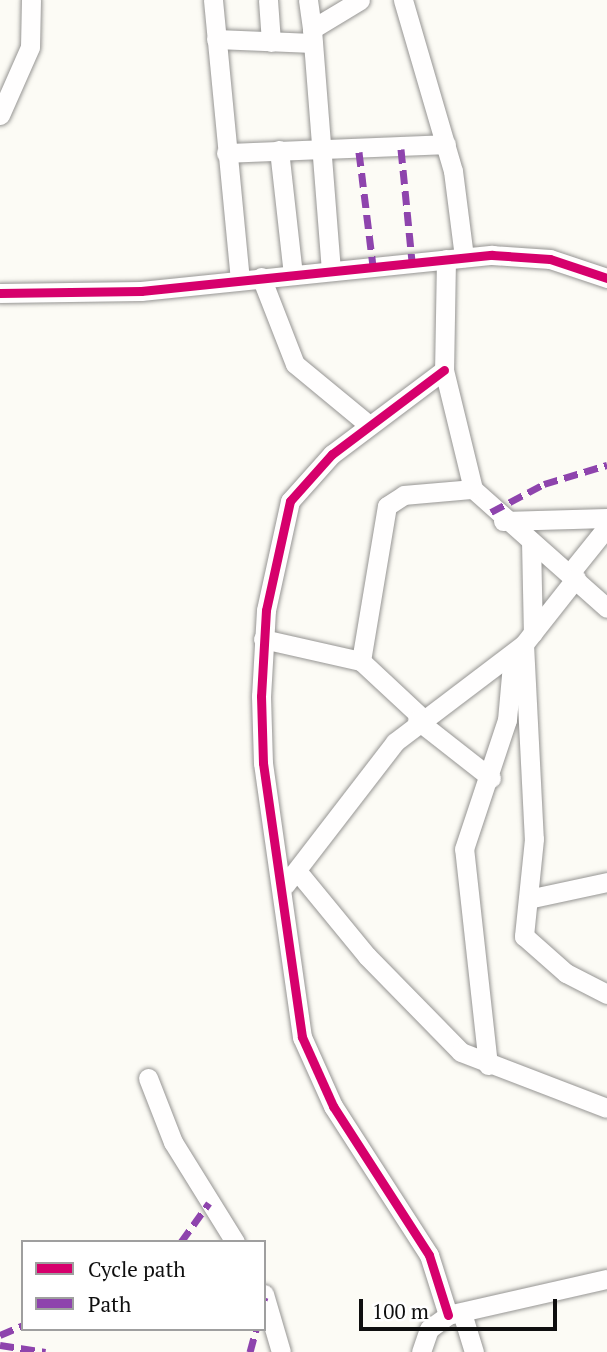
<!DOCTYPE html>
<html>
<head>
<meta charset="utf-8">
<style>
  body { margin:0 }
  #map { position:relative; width:607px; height:1352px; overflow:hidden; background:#fcfbf5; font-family:"PT Serif",serif }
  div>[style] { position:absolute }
  .roads { filter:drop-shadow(0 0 2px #969593) drop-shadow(0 0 2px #969593) }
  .minor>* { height:19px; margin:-9.5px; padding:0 9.5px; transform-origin:9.5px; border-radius:9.5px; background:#fffefe }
  .quiet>* { height:7px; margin-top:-3.5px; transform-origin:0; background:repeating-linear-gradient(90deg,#8e44ad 0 14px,transparent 0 21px) }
  .cycleway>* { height:9px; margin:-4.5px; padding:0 4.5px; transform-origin:4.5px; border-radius:4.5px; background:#d6006c }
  span { translate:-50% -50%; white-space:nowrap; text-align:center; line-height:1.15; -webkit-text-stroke:7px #fff; paint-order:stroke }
  .legend { position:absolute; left:21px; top:1240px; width:245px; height:91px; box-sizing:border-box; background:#fff; border:2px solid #9f9f9f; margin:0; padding:9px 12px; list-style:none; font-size:21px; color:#0f0f0f }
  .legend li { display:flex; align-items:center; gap:14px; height:35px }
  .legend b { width:35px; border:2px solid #9f9f9f }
  .scale { position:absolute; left:359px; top:1299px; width:198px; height:32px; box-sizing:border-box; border:4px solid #0f0f0f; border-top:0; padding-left:9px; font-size:21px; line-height:24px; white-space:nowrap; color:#0f0f0f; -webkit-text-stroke:5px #fff; paint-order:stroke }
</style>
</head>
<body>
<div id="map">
  <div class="roads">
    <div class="minor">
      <i style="left:213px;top:0;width:280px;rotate:84.5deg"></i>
      <i style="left:268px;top:0;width:42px;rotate:85.9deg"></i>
      <i style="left:308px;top:0;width:29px;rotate:82deg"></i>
      <i style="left:403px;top:0;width:178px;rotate:73.7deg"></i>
      <i style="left:453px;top:171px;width:87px;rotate:82.7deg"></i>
      <i style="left:216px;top:39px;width:97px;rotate:2.4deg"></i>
      <i style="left:0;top:115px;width:74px;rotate:-66.2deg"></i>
      <i style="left:30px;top:47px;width:47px;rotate:-88.8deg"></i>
      <i style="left:279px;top:150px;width:125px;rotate:83.6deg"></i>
      <i style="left:226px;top:153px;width:220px;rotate:-2.3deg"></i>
      <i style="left:446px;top:259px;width:111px;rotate:91deg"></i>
      <i style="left:444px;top:370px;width:122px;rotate:76.3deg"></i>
      <i style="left:473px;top:489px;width:179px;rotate:41.6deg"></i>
      <i style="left:331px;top:271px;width:243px;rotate:-94.5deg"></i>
      <i style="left:312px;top:29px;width:56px;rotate:-31.1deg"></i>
      <i style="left:261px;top:277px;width:93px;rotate:68.7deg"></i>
      <i style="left:295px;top:364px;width:96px;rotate:39.5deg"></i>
      <i style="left:0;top:293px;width:141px;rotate:-0.8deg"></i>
      <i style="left:141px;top:291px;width:353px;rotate:-5.9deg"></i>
      <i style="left:492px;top:255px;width:58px;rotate:3.9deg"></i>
      <i style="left:550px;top:259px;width:60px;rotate:18.4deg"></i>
      <i style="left:444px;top:370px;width:140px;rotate:143.1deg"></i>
      <i style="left:332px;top:454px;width:63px;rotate:131.8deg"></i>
      <i style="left:290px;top:501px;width:112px;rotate:102.4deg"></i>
      <i style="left:266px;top:610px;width:86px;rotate:93.3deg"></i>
      <i style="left:261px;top:696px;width:67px;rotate:88.3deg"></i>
      <i style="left:263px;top:763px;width:277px;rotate:81.9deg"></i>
      <i style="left:302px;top:1037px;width:76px;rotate:65.8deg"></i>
      <i style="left:333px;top:1106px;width:177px;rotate:57.2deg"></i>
      <i style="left:429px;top:1255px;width:63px;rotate:72.4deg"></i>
      <i style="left:503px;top:521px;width:104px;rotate:-1.7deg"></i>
      <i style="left:531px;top:541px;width:92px;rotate:88.8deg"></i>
      <i style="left:570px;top:573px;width:59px;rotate:-51.2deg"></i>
      <i style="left:263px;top:639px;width:100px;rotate:12.7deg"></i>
      <i style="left:361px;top:661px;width:82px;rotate:43deg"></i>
      <i style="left:524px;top:644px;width:195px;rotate:87.1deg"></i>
      <i style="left:534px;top:839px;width:98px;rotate:95.9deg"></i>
      <i style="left:524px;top:936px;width:56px;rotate:41.4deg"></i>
      <i style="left:566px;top:973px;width:46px;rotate:27.1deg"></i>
      <i style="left:361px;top:661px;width:157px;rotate:-80.5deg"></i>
      <i style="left:387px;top:506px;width:20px;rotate:-33deg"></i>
      <i style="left:404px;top:495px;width:69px;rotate:-5deg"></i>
      <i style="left:417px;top:720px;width:94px;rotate:38.1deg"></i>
      <i style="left:298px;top:872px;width:109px;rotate:50.6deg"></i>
      <i style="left:367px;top:956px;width:134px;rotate:45.6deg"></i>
      <i style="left:461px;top:1052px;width:156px;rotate:21deg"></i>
      <i style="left:285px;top:885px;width:180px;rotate:-52.4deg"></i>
      <i style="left:395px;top:742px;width:162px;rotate:-37.2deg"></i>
      <i style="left:524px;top:644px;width:84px;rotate:-51.8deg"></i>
      <i style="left:528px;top:899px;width:81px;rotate:-12.1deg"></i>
      <i style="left:488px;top:1065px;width:217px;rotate:-96.3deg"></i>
      <i style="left:464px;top:849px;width:136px;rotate:-71.6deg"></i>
      <i style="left:507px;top:720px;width:67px;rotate:-84.9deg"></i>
      <i style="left:148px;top:1078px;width:69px;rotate:68.7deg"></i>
      <i style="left:173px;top:1142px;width:118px;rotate:58.2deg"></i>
      <i style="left:264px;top:1294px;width:60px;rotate:73.7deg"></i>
      <i style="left:462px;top:1313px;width:41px;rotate:72.9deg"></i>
      <i style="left:421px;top:1352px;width:24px;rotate:-71deg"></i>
      <i style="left:429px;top:1329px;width:24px;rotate:-36deg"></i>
      <i style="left:448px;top:1315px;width:163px;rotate:-12.8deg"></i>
    </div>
  </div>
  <div class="quiet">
    <i style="left:401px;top:149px;width:114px;rotate:84.4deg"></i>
    <i style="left:359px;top:152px;width:115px;rotate:83deg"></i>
    <i style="left:491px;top:512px;width:60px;rotate:-27.8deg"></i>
    <i style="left:544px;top:484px;width:66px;rotate:-16.8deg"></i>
    <i style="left:181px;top:1242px;width:48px;rotate:-54.3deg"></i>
    <i style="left:264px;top:1300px;width:3px;rotate:-72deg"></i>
    <i style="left:0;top:1335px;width:25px;rotate:-23deg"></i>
    <i style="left:0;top:1345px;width:46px;rotate:8.8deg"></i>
    <i style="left:250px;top:1352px;width:24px;rotate:-75deg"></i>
  </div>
  <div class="cycleway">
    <i style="left:0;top:293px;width:141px;rotate:-0.8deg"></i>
    <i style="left:141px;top:291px;width:353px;rotate:-5.9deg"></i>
    <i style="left:492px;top:255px;width:58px;rotate:3.9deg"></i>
    <i style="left:550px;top:259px;width:60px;rotate:18.4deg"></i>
    <i style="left:444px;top:370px;width:140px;rotate:143.1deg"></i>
    <i style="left:332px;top:454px;width:63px;rotate:131.8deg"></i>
    <i style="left:290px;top:501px;width:112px;rotate:102.4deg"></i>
    <i style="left:266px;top:610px;width:86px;rotate:93.3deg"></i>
    <i style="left:261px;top:696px;width:67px;rotate:88.3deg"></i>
    <i style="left:263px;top:763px;width:277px;rotate:81.9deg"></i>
    <i style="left:302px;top:1037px;width:76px;rotate:65.8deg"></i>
    <i style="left:333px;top:1106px;width:177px;rotate:57.2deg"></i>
    <i style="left:429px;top:1255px;width:63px;rotate:72.4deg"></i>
  </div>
  <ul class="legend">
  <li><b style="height:9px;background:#d6006c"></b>Cycle path</li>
  <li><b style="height:9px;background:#8e44ad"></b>Path</li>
  </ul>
  <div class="scale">100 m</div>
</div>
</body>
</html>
